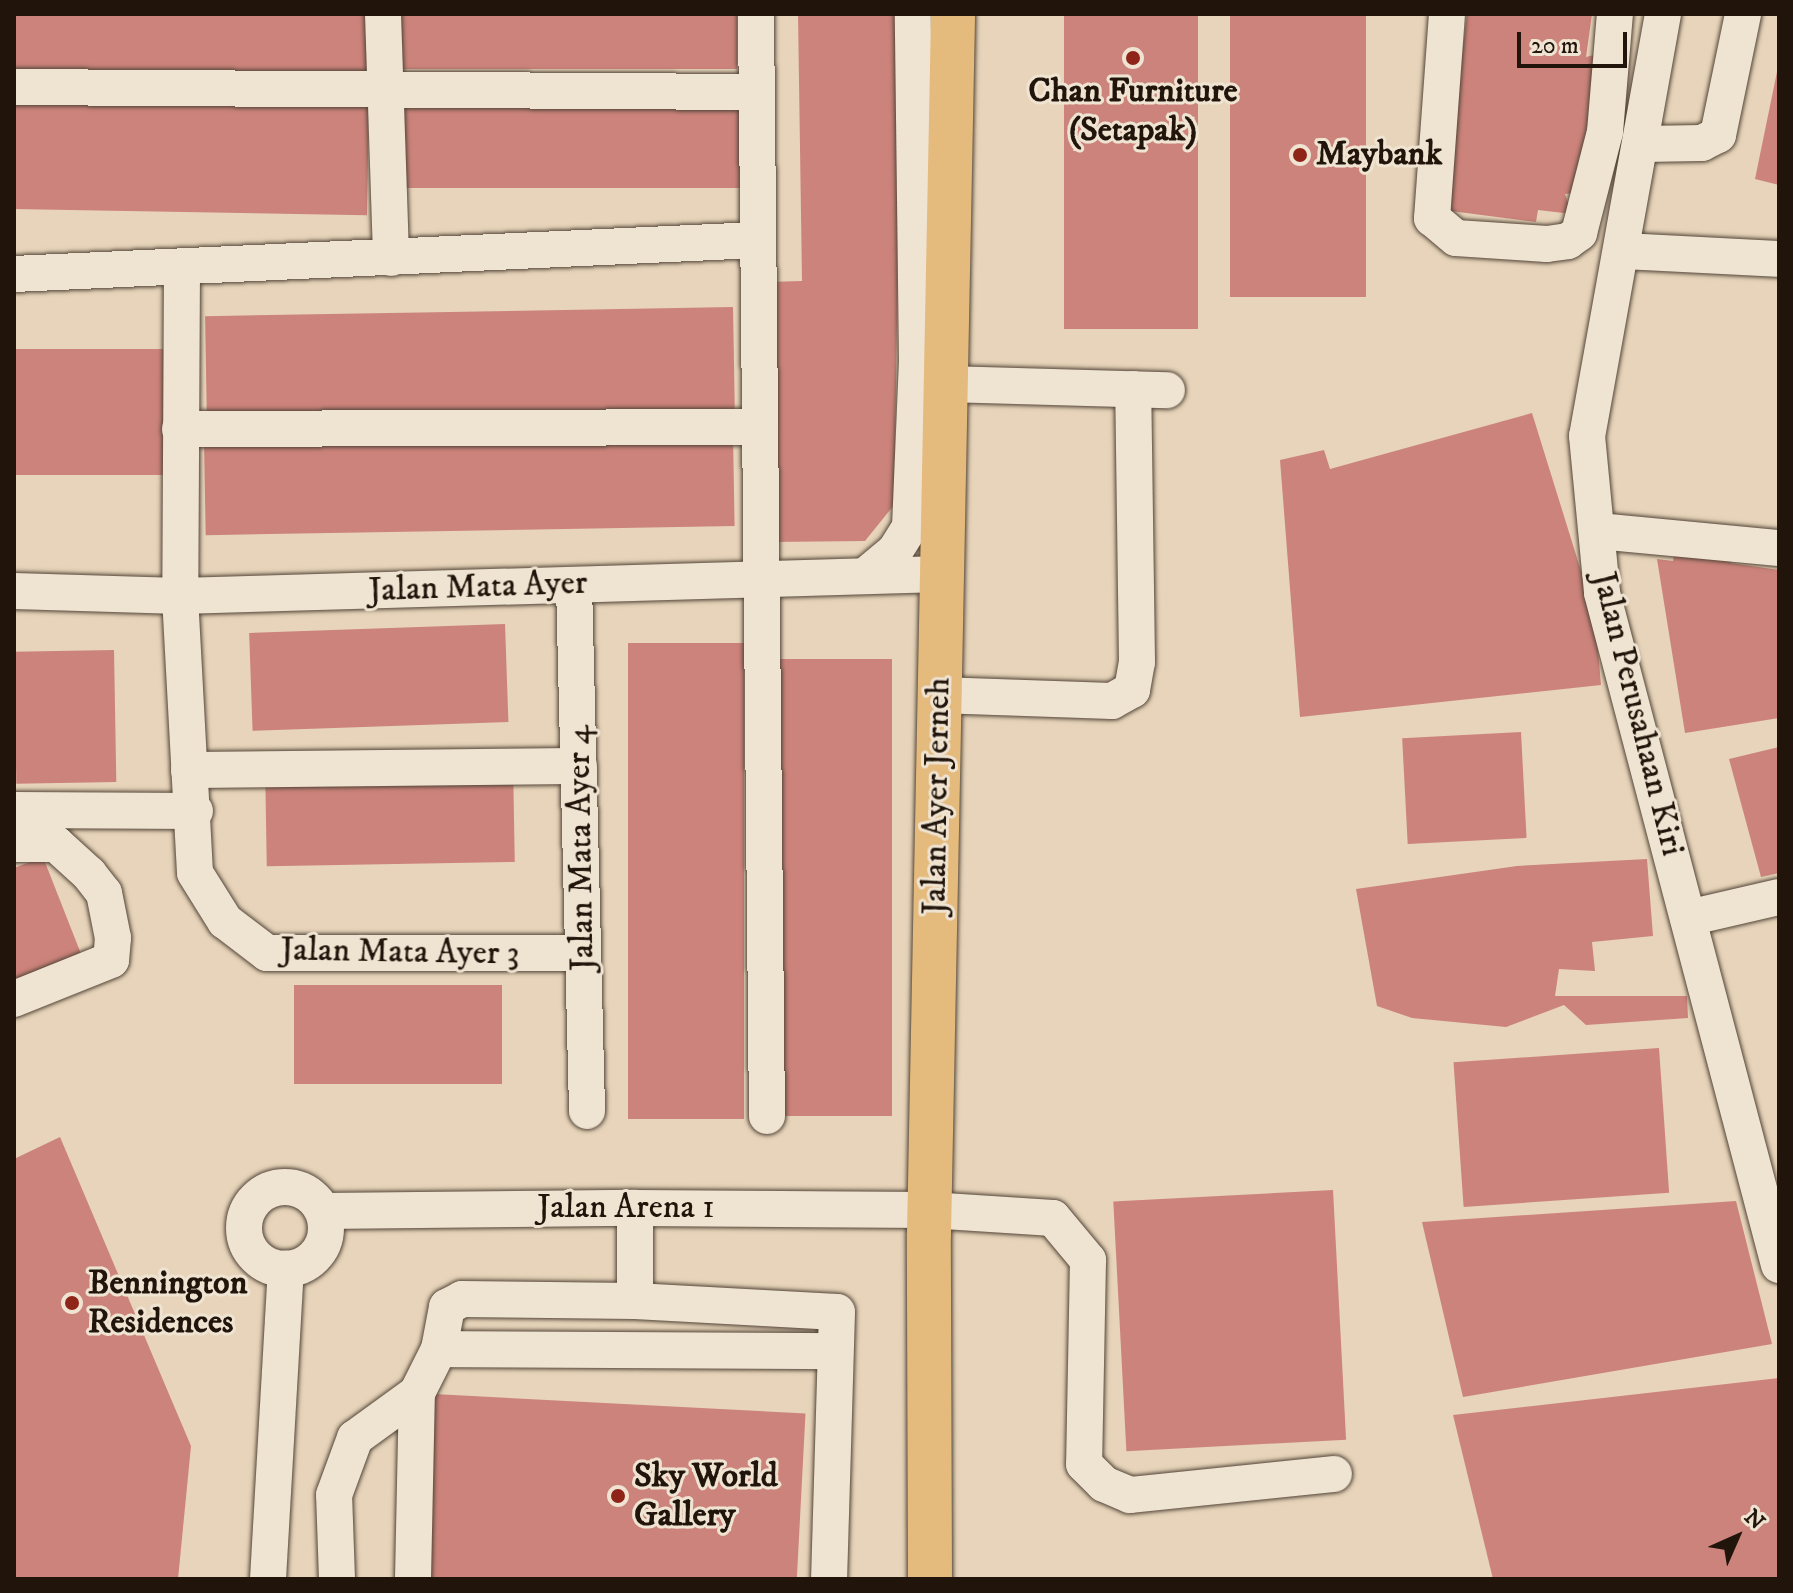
<!DOCTYPE html>
<html>
<head>
<meta charset="utf-8">
<style>
  body { margin:0 }
  #map { position:relative; width:1793px; height:1593px; overflow:hidden; background:#e7d4ba; font-family:"IM FELL DW Pica",serif }
  div>[style] { position:absolute }
  .building>* { inset:0; background:#cc837b; transform-origin:0 0 }
  .roads { filter:drop-shadow(0 0 2px #524537) drop-shadow(0 0 2px #524537) }
  .minor>* { height:36px; margin:-18px; padding:0 18px; transform-origin:18px; border-radius:18px; background:#efe3d2 }
  .minor>.ring { margin:-18px; padding:0; box-sizing:content-box; background:none; border:36px solid #efe3d2; border-radius:50% }
  .major>* { height:44px; margin:-22px; padding:0 22px; transform-origin:22px; border-radius:22px; background:#e4ba7d }
  .dots>* { width:22px; height:22px; translate:-50% -50%; box-sizing:border-box; border:4px solid #efe3d2; border-radius:50% }
  span { translate:-50% -50%; white-space:nowrap; text-align:center; line-height:1.15; -webkit-text-stroke:6px #efe3d2; paint-order:stroke }
  .poi-label { font-size:34px; color:#21150b; font-weight:700 }
  .left { translate:0 -50%; text-align:left }
  .street-label { font-size:34px; color:#21150b }
  .frame { position:absolute; inset:0; border:16px solid #21150b; pointer-events:none }
  .north { position:absolute; left:1697px; top:1497px; width:80px; height:80px; -webkit-text-stroke:6px #efe3d2; paint-order:stroke; rotate:45deg; font-size:22px; font-weight:700; line-height:32px; text-align:center; color:#21150b }
  .north::after { content:''; display:block; margin:auto; width:28px; height:36px; background:#21150b; clip-path:polygon(50% 0,100% 100%,50% 72%,0 100%) }
  .scale { position:absolute; left:1517px; top:32px; width:110px; height:36px; box-sizing:border-box; border:4px solid #21150b; border-top:0; padding-left:10px; font-size:24px; line-height:28px; white-space:nowrap; color:#21150b; -webkit-text-stroke:6px #efe3d2; paint-order:stroke }
</style>
</head>
<body>
<div id="map">
  <div class="building">
    <i style="left:14px;top:14px;width:354px;height:59px"></i>
    <i style="left:389px;top:14px;width:348px;height:55px"></i>
    <i style="clip-path:polygon(798px 14px,902px 14px,894px 505px,865px 541px,771px 542px,767px 282px,802px 281px)"></i>
    <i style="left:1064px;top:14px;width:134px;height:315px"></i>
    <i style="left:1230px;top:14px;width:136px;height:283px"></i>
    <i style="clip-path:polygon(1467px 14px,1592px 14px,1586px 57px,1602px 53px,1581px 192px,1565px 194px,1572px 214px,1538px 210px,1536px 222px,1443px 210px)"></i>
    <i style="clip-path:polygon(1778px 67px,1779px 67px,1779px 185px,1755px 179px)"></i>
    <i style="left:14px;top:95px;width:355px;height:114px;rotate:1deg"></i>
    <i style="left:402px;top:96px;width:348px;height:92px"></i>
    <i style="left:733px;top:307px;width:106px;height:528px;rotate:89deg"></i>
    <i style="left:166px;top:349px;width:126px;height:152px;rotate:90deg"></i>
    <i style="clip-path:polygon(1532px 413px,1595px 616px,1601px 685px,1300px 717px,1280px 460px,1324px 450px,1330px 469px)"></i>
    <i style="left:733px;top:435px;width:91px;height:529px;rotate:89deg"></i>
    <i style="clip-path:polygon(1675px 547px,1733px 555px,1731px 563px,1779px 570px,1779px 718px,1685px 733px,1657px 559px,1673px 561px)"></i>
    <i style="left:505px;top:624px;width:98px;height:256px;rotate:88deg"></i>
    <i style="left:744px;top:643px;width:476px;height:116px;rotate:90deg"></i>
    <i style="left:114px;top:650px;width:132px;height:100px;rotate:89deg"></i>
    <i style="left:772px;top:659px;width:120px;height:457px"></i>
    <i style="left:1521px;top:732px;width:106px;height:119px;rotate:87deg"></i>
    <i style="clip-path:polygon(1779px 747px,1779px 873px,1761px 877px,1729px 759px)"></i>
    <i style="left:513px;top:761px;width:101px;height:248px;rotate:89deg"></i>
    <i style="clip-path:polygon(43px 857px,83px 959px,14px 986px,14px 868px)"></i>
    <i style="clip-path:polygon(1647px 859px,1653px 936px,1592px 942px,1595px 971px,1559px 969px,1555px 996px,1687px 996px,1688px 1018px,1586px 1025px,1564px 1005px,1506px 1027px,1412px 1018px,1377px 1006px,1356px 889px,1517px 866px)"></i>
    <i style="left:294px;top:985px;width:208px;height:99px"></i>
    <i style="left:1659px;top:1048px;width:145px;height:206px;rotate:86deg"></i>
    <i style="clip-path:polygon(60px 1137px,191px 1446px,178px 1579px,14px 1579px,14px 1159px)"></i>
    <i style="left:1333px;top:1190px;width:250px;height:220px;rotate:87deg"></i>
    <i style="clip-path:polygon(1736px 1201px,1772px 1344px,1463px 1397px,1422px 1222px)"></i>
    <i style="clip-path:polygon(1779px 1378px,1779px 1579px,1493px 1579px,1453px 1415px)"></i>
    <i style="left:434px;top:1394px;width:372px;height:185px;rotate:3deg"></i>
  </div>
  <div class="roads">
    <div class="minor">
      <i style="left:383px;top:14px;width:244px;rotate:88.1deg"></i>
      <i style="left:756px;top:14px;width:1102px;rotate:89.43deg"></i>
      <i style="left:1447px;top:14px;width:205px;rotate:94.2deg"></i>
      <i style="left:1432px;top:218px;width:31px;rotate:40deg"></i>
      <i style="left:1456px;top:238px;width:91px;rotate:3.8deg"></i>
      <i style="left:1547px;top:244px;width:21px;rotate:-8deg"></i>
      <i style="left:1568px;top:241px;width:14px;rotate:-36deg"></i>
      <i style="left:1579px;top:233px;width:104px;rotate:-75.6deg"></i>
      <i style="left:1605px;top:132px;width:118px;rotate:-85.2deg"></i>
      <i style="left:1663px;top:14px;width:429px;rotate:100.2deg"></i>
      <i style="left:1587px;top:436px;width:158px;rotate:84.5deg"></i>
      <i style="left:1602px;top:593px;width:695px;rotate:75.24deg"></i>
      <i style="left:14px;top:87px;width:742px;rotate:0.39deg"></i>
      <i style="left:1643px;top:144px;width:59px;rotate:-1deg"></i>
      <i style="left:1702px;top:143px;width:18px;rotate:-27deg"></i>
      <i style="left:1718px;top:135px;width:124px;rotate:-78.3deg"></i>
      <i style="left:1622px;top:251px;width:157px;rotate:2.9deg"></i>
      <i style="left:182px;top:267px;width:329px;rotate:90.3deg"></i>
      <i style="left:180px;top:596px;width:277px;rotate:86.9deg"></i>
      <i style="left:195px;top:873px;width:57px;rotate:58deg"></i>
      <i style="left:225px;top:921px;width:53px;rotate:37.3deg"></i>
      <i style="left:267px;top:953px;width:316px"></i>
      <i style="left:14px;top:274px;width:743px;rotate:-2.62deg"></i>
      <i style="left:946px;top:384px;width:221px;rotate:1.6deg"></i>
      <i style="left:180px;top:429px;width:579px;rotate:-0.2deg"></i>
      <i style="left:1598px;top:531px;width:182px;rotate:5.4deg"></i>
      <i style="left:865px;top:576px;width:39px;rotate:-40deg"></i>
      <i style="left:895px;top:551px;width:28px;rotate:-58deg"></i>
      <i style="left:910px;top:527px;width:165px;rotate:-87.6deg"></i>
      <i style="left:917px;top:362px;width:348px;rotate:-90.7deg"></i>
      <i style="left:574px;top:585px;width:526px;rotate:88.58deg"></i>
      <i style="left:14px;top:591px;width:166px;rotate:1.7deg"></i>
      <i style="left:180px;top:596px;width:762px;rotate:-1.65deg"></i>
      <i style="left:938px;top:695px;width:174px;rotate:2deg"></i>
      <i style="left:1112px;top:701px;width:23px;rotate:-29deg"></i>
      <i style="left:1132px;top:690px;width:28px;rotate:-80deg"></i>
      <i style="left:1137px;top:662px;width:273px;rotate:-90.8deg"></i>
      <i style="left:189px;top:770px;width:390px;rotate:-0.6deg"></i>
      <i style="left:14px;top:810px;width:181px;rotate:0.3deg"></i>
      <i style="left:14px;top:844px;width:42px"></i>
      <i style="left:56px;top:844px;width:45px;rotate:42.3deg"></i>
      <i style="left:89px;top:874px;width:24px;rotate:52deg"></i>
      <i style="left:104px;top:893px;width:46px;rotate:78.7deg"></i>
      <i style="left:113px;top:938px;width:22px;rotate:95deg"></i>
      <i style="left:111px;top:960px;width:105px;rotate:158.1deg"></i>
      <i style="left:1688px;top:918px;width:93px;rotate:-13deg"></i>
      <i class="ring" style="left:244px;top:1187px;width:46px;height:46px"></i>
      <i style="left:323px;top:1211px;width:312px;rotate:-0.6deg"></i>
      <i style="left:635px;top:1208px;width:294px;rotate:0.4deg"></i>
      <i style="left:929px;top:1210px;width:124px;rotate:3.7deg"></i>
      <i style="left:1053px;top:1218px;width:55px;rotate:50.2deg"></i>
      <i style="left:1088px;top:1260px;width:204px;rotate:91.1deg"></i>
      <i style="left:1084px;top:1464px;width:28px;rotate:45deg"></i>
      <i style="left:1104px;top:1484px;width:28px;rotate:23deg"></i>
      <i style="left:1130px;top:1495px;width:205px;rotate:-5.9deg"></i>
      <i style="left:635px;top:1301px;width:93px;rotate:-90deg"></i>
      <i style="left:439px;top:1349px;width:394px;rotate:0.3deg"></i>
      <i style="left:268px;top:1579px;width:311px;rotate:-86.7deg"></i>
      <i style="left:337px;top:1579px;width:84px;rotate:-92deg"></i>
      <i style="left:334px;top:1495px;width:61px;rotate:-69.8deg"></i>
      <i style="left:355px;top:1438px;width:77px;rotate:-36deg"></i>
      <i style="left:417px;top:1393px;width:49px;rotate:-63.4deg"></i>
      <i style="left:439px;top:1349px;width:43px;rotate:-79.2deg"></i>
      <i style="left:447px;top:1307px;width:17px;rotate:-28deg"></i>
      <i style="left:462px;top:1299px;width:173px;rotate:0.7deg"></i>
      <i style="left:635px;top:1301px;width:202px;rotate:3.1deg"></i>
      <i style="left:837px;top:1312px;width:267px;rotate:91.7deg"></i>
      <i style="left:413px;top:1579px;width:186px;rotate:-88.8deg"></i>
    </div>
    <div class="major">
      <i style="left:930px;top:1579px;width:345px;rotate:-90.2deg"></i>
      <i style="left:929px;top:1234px;width:1220px;rotate:-88.87deg"></i>
    </div>
  </div>
  <div class="dots">
    <i style="left:1133px;top:58px;background:#8f2418"></i>
    <i style="left:1300px;top:155px;background:#8f2418"></i>
    <i style="left:72px;top:1303px;background:#8f2418"></i>
    <i style="left:618px;top:1496px;background:#8f2418"></i>
  </div>
  <div class="poi-label">
    <span style="left:1133px;top:111px">Chan Furniture<br>(Setapak)</span>
    <span class="left" style="left:1316px;top:155px">Maybank</span>
    <span class="left" style="left:88px;top:1303px">Bennington<br>Residences</span>
    <span class="left" style="left:634px;top:1496px">Sky World<br>Gallery</span>
  </div>
  <div class="street-label">
    <span style="left:478px;top:587px;rotate:-2deg">Jalan Mata Ayer</span>
    <span style="left:1638px;top:714px;rotate:76deg">Jalan Perusahaan Kiri</span>
    <span style="left:937px;top:796px;rotate:-89deg">Jalan Ayer Jerneh</span>
    <span style="left:581px;top:848px;rotate:-91deg">Jalan Mata Ayer 4</span>
    <span style="left:400px;top:952px;rotate:1deg">Jalan Mata Ayer 3</span>
    <span style="left:626px;top:1208px">Jalan Arena 1</span>
  </div>
  <div class="frame"></div>
  <div class="north">N</div>
  <div class="scale">20 m</div>
</div>
</body>
</html>
